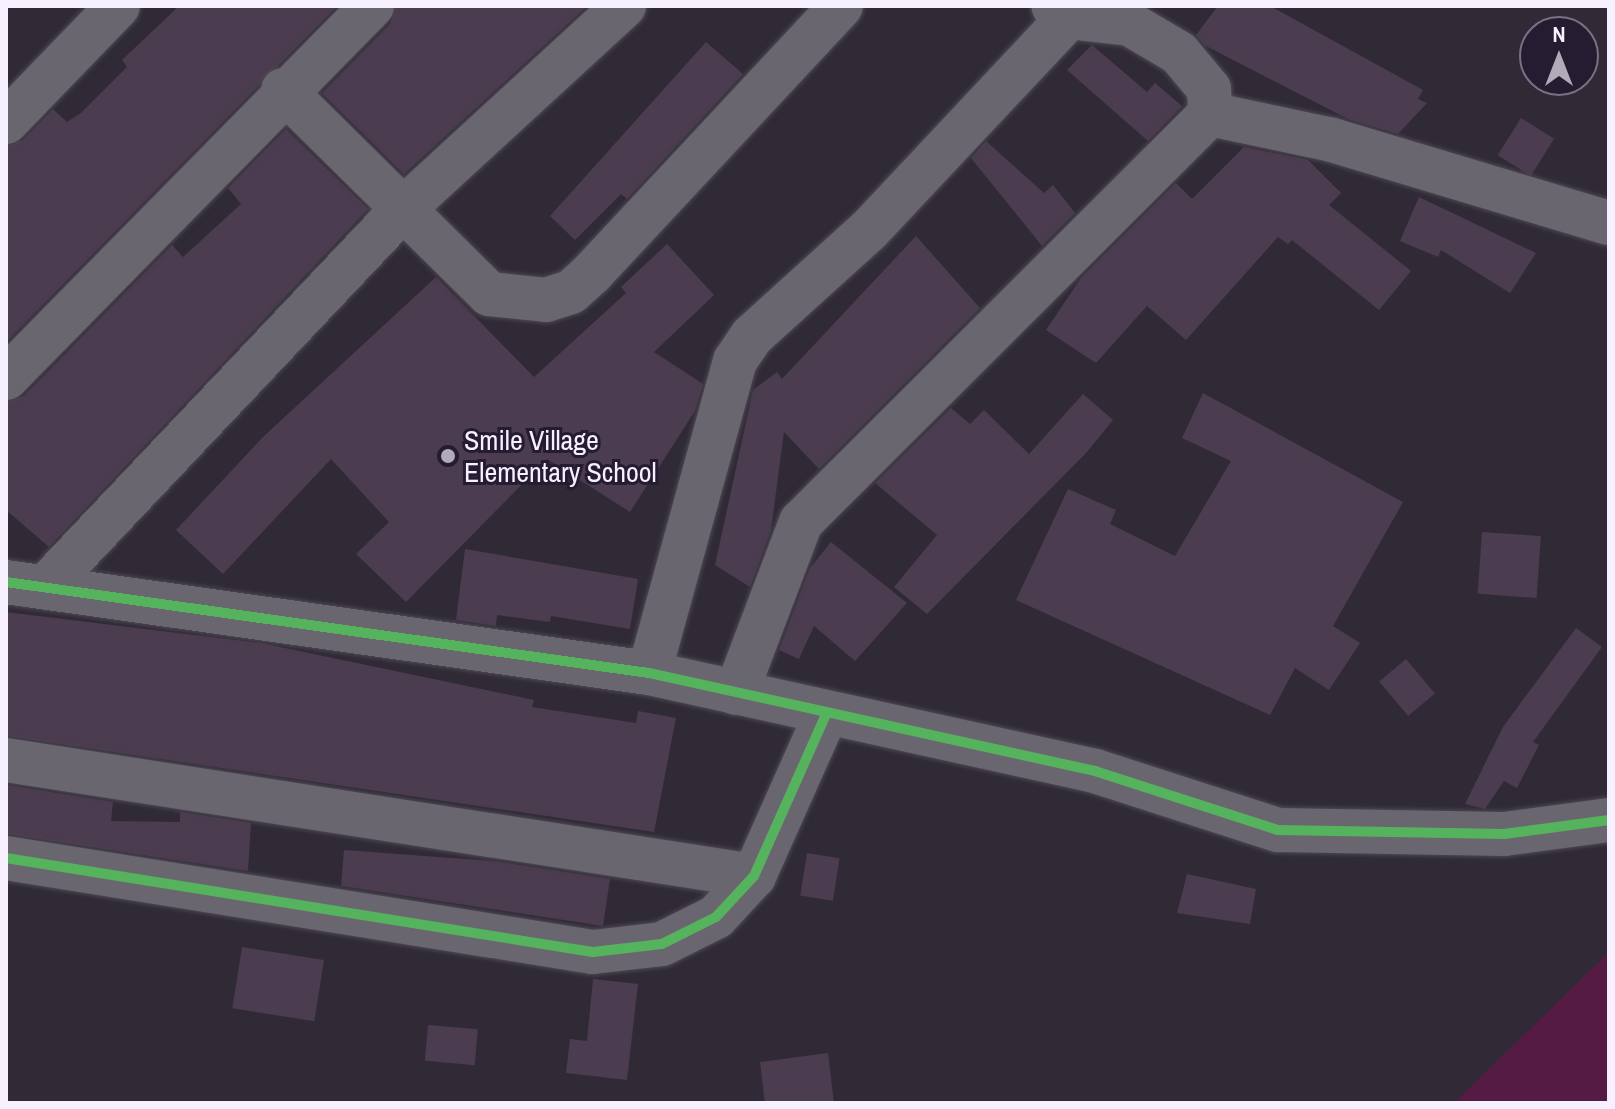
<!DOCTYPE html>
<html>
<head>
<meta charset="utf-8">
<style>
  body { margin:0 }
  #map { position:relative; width:1615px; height:1109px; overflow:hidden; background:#302a37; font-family:"Archivo Narrow",sans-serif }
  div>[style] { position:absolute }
  .green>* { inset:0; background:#561b44 }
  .building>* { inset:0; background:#4b3c4f; transform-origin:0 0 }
  .roads { filter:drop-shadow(0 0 2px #4d4853) drop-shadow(0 0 2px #4d4853) }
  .minor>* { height:44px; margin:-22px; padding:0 22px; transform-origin:22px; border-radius:22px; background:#6a666f }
  .cycleway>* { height:10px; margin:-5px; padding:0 5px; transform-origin:5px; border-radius:5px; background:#56b35d }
  .dots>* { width:22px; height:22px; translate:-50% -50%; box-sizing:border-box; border:4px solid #261c32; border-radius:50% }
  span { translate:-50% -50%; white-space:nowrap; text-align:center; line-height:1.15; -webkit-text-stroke:6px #261c32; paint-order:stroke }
  .poi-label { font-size:28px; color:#f6f0ff }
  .left { translate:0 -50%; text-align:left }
  .frame { position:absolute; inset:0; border:8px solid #f6f0ff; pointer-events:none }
  .north { position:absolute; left:1519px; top:16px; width:80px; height:80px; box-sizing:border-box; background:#261c32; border:2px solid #797184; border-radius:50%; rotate:0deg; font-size:22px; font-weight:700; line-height:32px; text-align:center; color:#f6f0ff }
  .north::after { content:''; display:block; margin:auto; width:28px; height:36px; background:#b1abb9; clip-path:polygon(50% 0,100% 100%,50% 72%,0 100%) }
</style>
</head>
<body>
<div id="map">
  <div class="green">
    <i style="clip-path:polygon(1609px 952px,1609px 1103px,1454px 1103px)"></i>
  </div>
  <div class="building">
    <i style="clip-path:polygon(179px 6px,337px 6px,6px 342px,6px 146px,23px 140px,53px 109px,67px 122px,81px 113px,127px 67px,122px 60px)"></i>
    <i style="clip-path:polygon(396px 6px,587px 6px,404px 174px,322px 93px,390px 24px)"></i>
    <i style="clip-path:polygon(1218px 6px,1270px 6px,1423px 90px,1418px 99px,1427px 103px,1398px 134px,1348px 119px,1204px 45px,1196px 35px)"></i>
    <i style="clip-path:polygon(706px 42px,743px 74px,627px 199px,621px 194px,575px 240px,550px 216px)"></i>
    <i style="clip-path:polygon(1092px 45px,1147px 92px,1155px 83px,1182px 106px,1148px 141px,1067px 70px)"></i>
    <i style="left:1521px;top:118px;width:39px;height:44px;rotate:32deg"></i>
    <i style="clip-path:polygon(286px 129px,368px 209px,49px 547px,6px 510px,6px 402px,24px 396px,172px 245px,183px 257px,241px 204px,228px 188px)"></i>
    <i style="clip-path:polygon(986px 141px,1044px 193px,1053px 185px,1075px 213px,1042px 246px,971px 158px)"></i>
    <i style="clip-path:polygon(1244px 147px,1308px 160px,1341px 193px,1329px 205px,1411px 271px,1379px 310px,1292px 240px,1288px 244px,1278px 237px,1186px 340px,1147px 306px,1096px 363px,1046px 330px,1081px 278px,1176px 183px,1192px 199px)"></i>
    <i style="clip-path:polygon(1419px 197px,1536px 253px,1510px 293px,1441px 250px,1438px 257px,1400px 241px)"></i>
    <i style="clip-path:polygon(916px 236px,980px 308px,819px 469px,784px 432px,771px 530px,750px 587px,715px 565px,753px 390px,777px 372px,782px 379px)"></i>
    <i style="clip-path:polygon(667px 244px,714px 295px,654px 352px,703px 384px,695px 411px,630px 512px,547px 459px,406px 602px,356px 554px,389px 522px,331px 459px,223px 574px,176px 530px,263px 437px,436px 277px,534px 377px,626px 293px,621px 287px)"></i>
    <i style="clip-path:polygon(1203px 393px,1403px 502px,1333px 626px,1360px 643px,1329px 690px,1295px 668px,1270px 715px,1016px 600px,1068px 489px,1116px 510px,1110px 524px,1175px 556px,1231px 461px,1182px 438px)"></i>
    <i style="clip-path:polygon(1083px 394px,1113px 420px,1087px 452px,927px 614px,894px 587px,937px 535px,875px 483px,951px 408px,970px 424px,984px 410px,1029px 454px)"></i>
    <i style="left:1482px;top:532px;width:59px;height:62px;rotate:4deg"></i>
    <i style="clip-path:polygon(831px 542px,907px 603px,855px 661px,814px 626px,799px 659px,779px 650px,810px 568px)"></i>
    <i style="clip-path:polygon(465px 549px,638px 579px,630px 629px,551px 616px,550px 622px,497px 615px,496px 626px,456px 620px)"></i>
    <i style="clip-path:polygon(6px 612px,261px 643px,534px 700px,532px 707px,636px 723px,638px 711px,676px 718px,654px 832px,6px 736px)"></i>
    <i style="clip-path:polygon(1576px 628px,1602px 647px,1533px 742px,1539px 745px,1517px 788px,1504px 781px,1485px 809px,1465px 804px,1503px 727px)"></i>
    <i style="left:1406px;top:659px;width:45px;height:35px;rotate:50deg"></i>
    <i style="clip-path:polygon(6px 785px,113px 802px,111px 821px,180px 822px,180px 812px,251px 823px,248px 871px,6px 834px)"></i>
    <i style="clip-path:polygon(344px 850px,493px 861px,610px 879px,603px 926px,341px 886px)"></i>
    <i style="left:807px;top:853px;width:33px;height:43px;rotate:9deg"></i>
    <i style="clip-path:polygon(1187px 874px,1256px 889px,1250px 924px,1177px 913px)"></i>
    <i style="left:242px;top:947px;width:83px;height:62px;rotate:9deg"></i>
    <i style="clip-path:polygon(593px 979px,638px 984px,627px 1080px,566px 1073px,570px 1039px,587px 1041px)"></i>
    <i style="left:428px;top:1025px;width:50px;height:36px;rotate:5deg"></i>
    <i style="clip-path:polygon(828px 1053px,834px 1103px,765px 1103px,760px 1062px)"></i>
  </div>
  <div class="roads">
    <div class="minor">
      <i style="left:283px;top:90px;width:290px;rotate:44.7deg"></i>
      <i style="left:489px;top:294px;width:57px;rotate:6deg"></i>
      <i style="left:546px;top:300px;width:26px;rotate:-18deg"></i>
      <i style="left:571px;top:292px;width:28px;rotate:-42deg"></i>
      <i style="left:592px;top:273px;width:365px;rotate:-47deg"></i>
      <i style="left:1210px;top:114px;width:125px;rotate:12deg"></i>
      <i style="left:1332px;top:140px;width:289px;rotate:16.7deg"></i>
      <i style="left:6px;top:122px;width:161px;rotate:-46deg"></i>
      <i style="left:6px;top:378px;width:522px;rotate:-45.47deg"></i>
      <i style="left:6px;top:582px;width:649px;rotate:8.06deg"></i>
      <i style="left:649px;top:673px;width:457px;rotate:12.4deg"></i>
      <i style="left:1095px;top:771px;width:192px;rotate:17.9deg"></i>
      <i style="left:1278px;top:830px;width:226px;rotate:1deg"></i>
      <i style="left:1504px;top:834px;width:106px;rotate:-7.6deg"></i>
      <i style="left:45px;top:587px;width:518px;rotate:-46.57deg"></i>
      <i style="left:401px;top:211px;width:303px;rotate:-42.6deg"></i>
      <i style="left:649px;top:673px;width:324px;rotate:-74.6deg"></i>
      <i style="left:735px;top:361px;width:30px;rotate:-56deg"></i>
      <i style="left:752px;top:336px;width:158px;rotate:-42.2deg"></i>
      <i style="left:869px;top:230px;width:292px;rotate:-46.8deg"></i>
      <i style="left:1069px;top:17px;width:19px;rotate:-145deg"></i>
      <i style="left:736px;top:693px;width:183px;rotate:-69.2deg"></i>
      <i style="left:801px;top:522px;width:578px;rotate:-44.93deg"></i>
      <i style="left:1210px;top:114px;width:25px;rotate:-92deg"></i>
      <i style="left:1209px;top:89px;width:47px;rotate:-129.8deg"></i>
      <i style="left:1179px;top:53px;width:57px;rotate:-149.4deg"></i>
      <i style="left:1130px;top:24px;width:61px;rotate:-173.5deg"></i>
      <i style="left:6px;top:760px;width:757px;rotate:8.82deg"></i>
      <i style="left:6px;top:858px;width:594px;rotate:9.1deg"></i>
      <i style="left:593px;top:952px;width:69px;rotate:-6.6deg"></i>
      <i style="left:662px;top:944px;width:60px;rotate:-26.6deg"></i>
      <i style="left:716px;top:917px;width:56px;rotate:-47.2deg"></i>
      <i style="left:754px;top:876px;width:177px;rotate:-66deg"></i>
    </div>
  </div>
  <div class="cycleway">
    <i style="left:6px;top:582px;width:649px;rotate:8.06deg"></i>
    <i style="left:649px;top:673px;width:457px;rotate:12.4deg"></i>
    <i style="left:1095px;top:771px;width:192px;rotate:17.9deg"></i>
    <i style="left:1278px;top:830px;width:226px;rotate:1deg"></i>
    <i style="left:1504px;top:834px;width:106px;rotate:-7.6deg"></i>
    <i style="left:6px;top:858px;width:594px;rotate:9.1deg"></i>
    <i style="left:593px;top:952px;width:69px;rotate:-6.6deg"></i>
    <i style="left:662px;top:944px;width:60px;rotate:-26.6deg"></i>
    <i style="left:716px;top:917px;width:56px;rotate:-47.2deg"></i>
    <i style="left:754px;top:876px;width:177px;rotate:-66deg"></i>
  </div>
  <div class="dots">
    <i style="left:448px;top:456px;background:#b1abb9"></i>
  </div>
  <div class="poi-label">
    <span class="left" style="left:464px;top:456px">Smile Village<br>Elementary School</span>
  </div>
  <div class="frame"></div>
  <div class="north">N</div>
</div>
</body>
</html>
